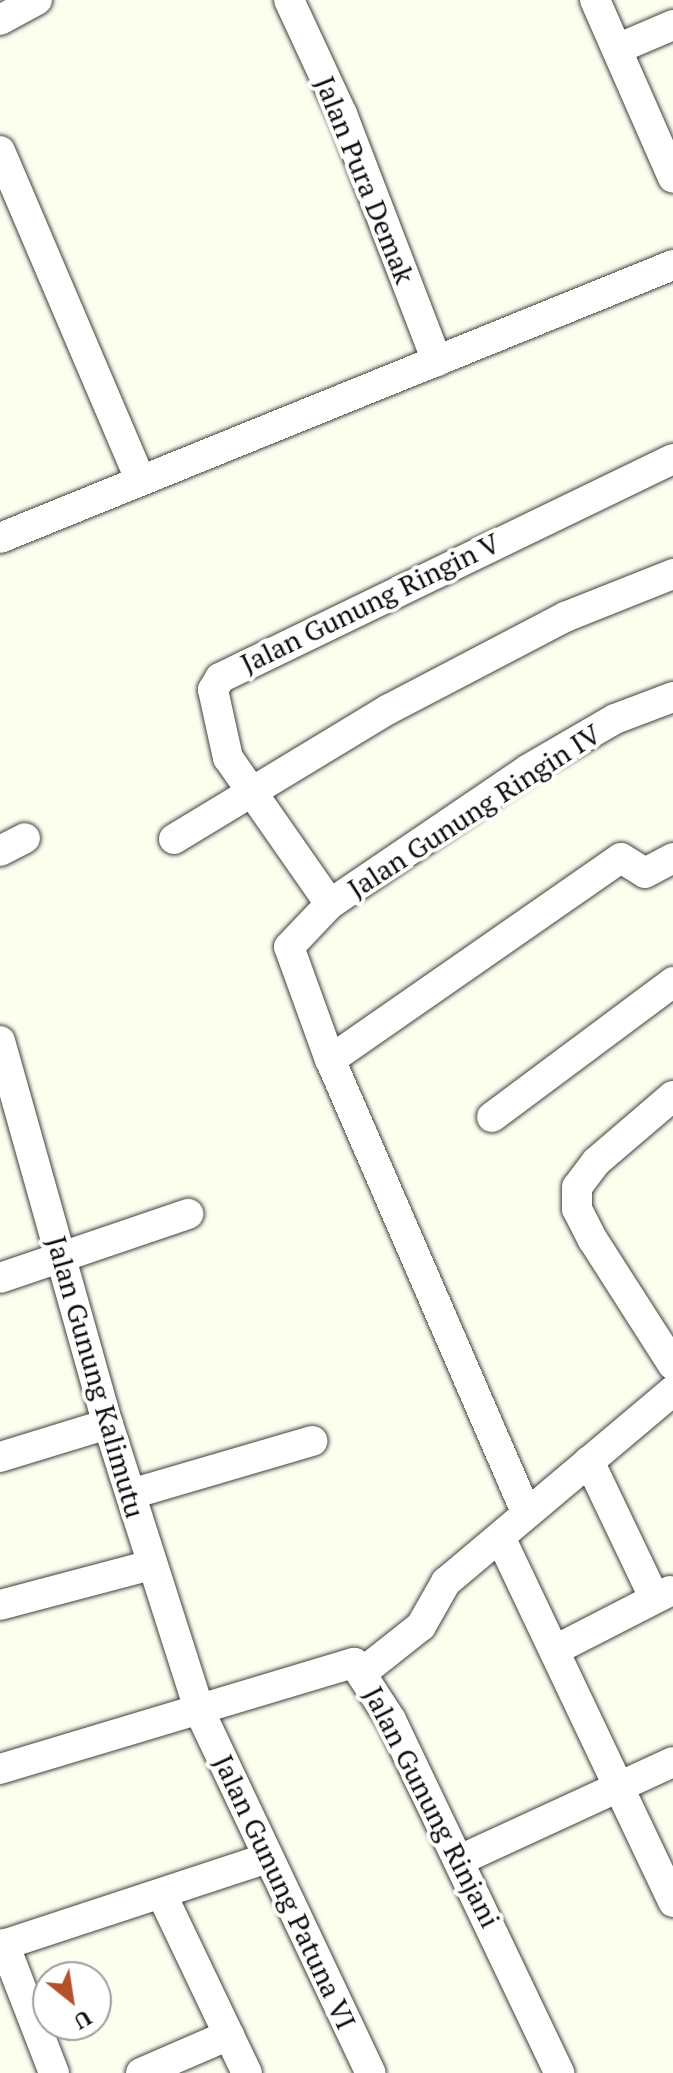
<!DOCTYPE html>
<html>
<head>
<meta charset="utf-8">
<style>
  body { margin:0 }
  #map { position:relative; width:673px; height:2073px; overflow:hidden; background:#fcfeee; font-family:"PT Serif",serif }
  div>[style] { position:absolute }
  .roads { filter:drop-shadow(0 0 2px #404040) drop-shadow(0 0 2px #404040) }
  .minor>* { height:30px; margin:-15px; padding:0 15px; transform-origin:15px; border-radius:15px; background:#fff }
  span { translate:-50% -50%; white-space:nowrap; text-align:center; line-height:1.15; -webkit-text-stroke:8px #fff; paint-order:stroke }
  .street-label { font-size:28px; color:#0d0d0d }
  .north { position:absolute; left:32px; top:1961px; width:80px; height:80px; box-sizing:border-box; background:#fff; border:2px solid #9e9e9e; border-radius:50%; rotate:150deg; font-size:22px; font-weight:700; line-height:32px; text-align:center; color:#0d0d0d }
  .north::after { content:''; display:block; margin:auto; width:28px; height:36px; background:#b5502d; clip-path:polygon(50% 0,100% 100%,50% 72%,0 100%) }
</style>
</head>
<body>
<div id="map">
  <div class="roads">
    <div class="minor">
      <i style="left:289px;top:0;width:126px;rotate:65.1deg"></i>
      <i style="left:342px;top:114px;width:265px;rotate:69deg"></i>
      <i style="left:595px;top:0;width:194px;rotate:66.3deg"></i>
      <i style="left:0;top:20px;width:42px;rotate:-28.4deg"></i>
      <i style="left:617px;top:49px;width:61px;rotate:-23.2deg"></i>
      <i style="left:0;top:151px;width:358px;rotate:66.9deg"></i>
      <i style="left:0;top:538px;width:726px;rotate:-22.08deg"></i>
      <i style="left:174px;top:839px;width:251px;rotate:-31.2deg"></i>
      <i style="left:389px;top:709px;width:199px;rotate:-27.6deg"></i>
      <i style="left:565px;top:617px;width:116px;rotate:-21.7deg"></i>
      <i style="left:0;top:851px;width:28px;rotate:-27deg"></i>
      <i style="left:330px;top:904px;width:178px;rotate:-124.9deg"></i>
      <i style="left:228px;top:758px;width:70px;rotate:-102.4deg"></i>
      <i style="left:213px;top:690px;width:14px;rotate:-60deg"></i>
      <i style="left:220px;top:678px;width:503px;rotate:-25.8deg"></i>
      <i style="left:0;top:1041px;width:398px;rotate:74.3deg"></i>
      <i style="left:108px;top:1424px;width:302px;rotate:72.3deg"></i>
      <i style="left:200px;top:1712px;width:399px;rotate:64.7deg"></i>
      <i style="left:330px;top:1060px;width:354px;rotate:-34.8deg"></i>
      <i style="left:621px;top:858px;width:28px;rotate:32deg"></i>
      <i style="left:645px;top:873px;width:32px;rotate:-28deg"></i>
      <i style="left:673px;top:1096px;width:101px;rotate:139.4deg"></i>
      <i style="left:596px;top:1162px;width:31px;rotate:127deg"></i>
      <i style="left:577px;top:1187px;width:22px;rotate:90deg"></i>
      <i style="left:577px;top:1209px;width:35px;rotate:63deg"></i>
      <i style="left:593px;top:1240px;width:148px;rotate:57.4deg"></i>
      <i style="left:492px;top:1117px;width:226px;rotate:-36.7deg"></i>
      <i style="left:0;top:1278px;width:199px;rotate:-18.8deg"></i>
      <i style="left:0;top:1457px;width:113px;rotate:-17deg"></i>
      <i style="left:589px;top:1461px;width:151px;rotate:64.5deg"></i>
      <i style="left:131px;top:1494px;width:189px;rotate:-16.3deg"></i>
      <i style="left:526px;top:1512px;width:493px;rotate:-113.4deg"></i>
      <i style="left:330px;top:1060px;width:120px;rotate:-109.9deg"></i>
      <i style="left:289px;top:947px;width:59px;rotate:-46.4deg"></i>
      <i style="left:330px;top:904px;width:238px;rotate:-34.2deg"></i>
      <i style="left:527px;top:770px;width:102px;rotate:-30.1deg"></i>
      <i style="left:615px;top:719px;width:62px;rotate:-20.8deg"></i>
      <i style="left:500px;top:1537px;width:404px;rotate:64.6deg"></i>
      <i style="left:0;top:1605px;width:156px;rotate:-14.8deg"></i>
      <i style="left:555px;top:1650px;width:129px;rotate:-27.2deg"></i>
      <i style="left:363px;top:1672px;width:74px;rotate:-38.4deg"></i>
      <i style="left:421px;top:1626px;width:51px;rotate:-60.4deg"></i>
      <i style="left:446px;top:1582px;width:297px;rotate:-40.1deg"></i>
      <i style="left:0;top:1769px;width:370px;rotate:-16.7deg"></i>
      <i style="left:354px;top:1663px;width:68px;rotate:57deg"></i>
      <i style="left:391px;top:1720px;width:391px;rotate:64.5deg"></i>
      <i style="left:460px;top:1860px;width:234px;rotate:-24.7deg"></i>
      <i style="left:162px;top:1895px;width:197px;rotate:64.5deg"></i>
      <i style="left:4px;top:1944px;width:138px;rotate:68.8deg"></i>
      <i style="left:0;top:1946px;width:281px;rotate:-18.2deg"></i>
      <i style="left:141px;top:2073px;width:96px;rotate:-23.4deg"></i>
    </div>
  </div>
  <div class="street-label">
    <span style="left:365px;top:180px;rotate:68deg">Jalan Pura Demak</span>
    <span style="left:370px;top:603px;rotate:-26deg">Jalan Gunung Ringin V</span>
    <span style="left:474px;top:811px;rotate:-33deg">Jalan Gunung Ringin IV</span>
    <span style="left:96px;top:1377px;rotate:74deg">Jalan Gunung Kalimutu</span>
    <span style="left:432px;top:1807px;rotate:63deg">Jalan Gunung Rinjani</span>
    <span style="left:285px;top:1892px;rotate:65deg">Jalan Gunung Patuna VI</span>
  </div>
  <div class="north">U</div>
</div>
</body>
</html>
